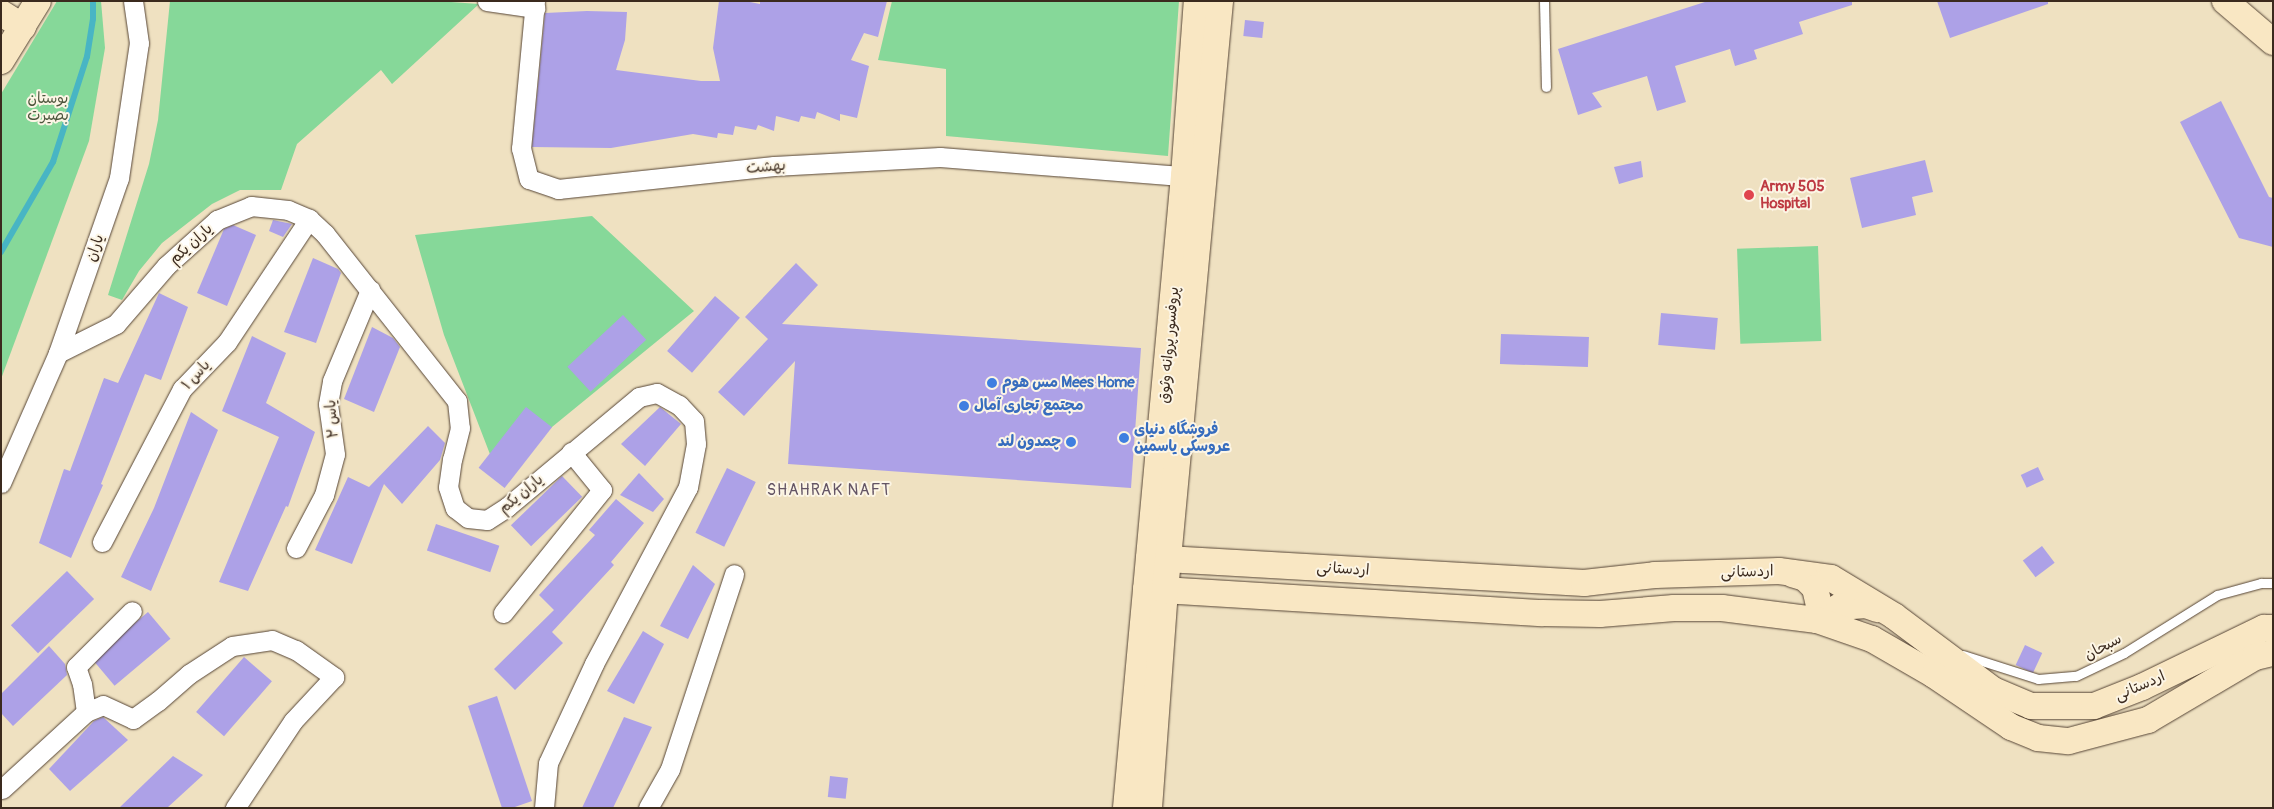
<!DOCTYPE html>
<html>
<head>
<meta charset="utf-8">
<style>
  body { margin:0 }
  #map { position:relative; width:2274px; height:809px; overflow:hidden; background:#efe1c1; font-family:Pangolin,"Playpen Sans Arabic",sans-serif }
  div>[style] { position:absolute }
  .green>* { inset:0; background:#86d899; transform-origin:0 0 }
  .stream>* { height:5.5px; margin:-2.75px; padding:0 2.75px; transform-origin:2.75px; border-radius:2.75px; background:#48b5c4 }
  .building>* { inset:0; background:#ada1e7; transform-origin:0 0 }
  .roads { filter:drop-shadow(0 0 1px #564536) drop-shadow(0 0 1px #564536) }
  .lane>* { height:9px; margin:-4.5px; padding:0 4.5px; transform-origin:4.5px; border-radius:4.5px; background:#fff }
  .street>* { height:19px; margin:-9.5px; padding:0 9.5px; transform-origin:9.5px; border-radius:9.5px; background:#fff }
  .secondary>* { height:26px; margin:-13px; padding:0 13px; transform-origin:13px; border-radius:13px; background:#f9e7c3 }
  .dots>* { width:14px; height:14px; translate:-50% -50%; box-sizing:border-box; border:2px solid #fcf5e5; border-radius:50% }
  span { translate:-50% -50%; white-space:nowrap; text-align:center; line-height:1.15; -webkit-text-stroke:4px #fcf5e5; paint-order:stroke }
  .park-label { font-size:15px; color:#4e563d }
  .street-label { font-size:15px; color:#3b2a1e }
  .health-label { font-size:15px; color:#be3a42; font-weight:700 }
  .left { translate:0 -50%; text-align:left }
  .shop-label { font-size:15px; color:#366cbe; font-weight:700 }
  .right { translate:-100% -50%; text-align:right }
  .neighbourhood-label { font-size:16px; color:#635464; letter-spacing:1px }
  .frame { position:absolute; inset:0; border:2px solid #3b2a1e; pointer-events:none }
</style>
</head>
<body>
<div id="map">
  <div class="green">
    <i style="clip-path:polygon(57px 1px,101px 1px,105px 48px,89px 141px,1px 379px,1px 94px)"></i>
    <i style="clip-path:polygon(170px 1px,437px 1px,479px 4px,392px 84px,381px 70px,297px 144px,281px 190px,240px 190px,212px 204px,162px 243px,139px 271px,122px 300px,108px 295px,149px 164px,158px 120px)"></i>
    <i style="clip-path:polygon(892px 1px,1179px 1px,1168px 156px,946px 136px,946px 69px,878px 60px)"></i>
    <i style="clip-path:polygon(592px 216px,694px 311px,552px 427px,498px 475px,444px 335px,415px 235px)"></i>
    <i style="left:1818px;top:246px;width:95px;height:81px;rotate:88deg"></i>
  </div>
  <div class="stream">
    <i style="left:1px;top:252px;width:104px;rotate:-60deg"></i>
    <i style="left:53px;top:162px;width:110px;rotate:-72.1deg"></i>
    <i style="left:87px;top:57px;width:38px;rotate:-81deg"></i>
    <i style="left:93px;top:19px;width:18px;rotate:-90deg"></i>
  </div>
  <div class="building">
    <i style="clip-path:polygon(719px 1px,745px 1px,760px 4px,760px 1px,887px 1px,878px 37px,864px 33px,851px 60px,869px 66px,857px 118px,840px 114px,840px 121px,817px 112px,815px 119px,801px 116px,799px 122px,776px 116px,774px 131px,758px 125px,756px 130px,735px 126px,733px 135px,718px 133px,717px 138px,693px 134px,611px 148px,532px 147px,545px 13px,587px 11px,627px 12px,625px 40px,616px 70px,701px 81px,720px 81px,713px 48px)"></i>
    <i style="clip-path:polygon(1708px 1px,1852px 1px,1852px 5px,1799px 22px,1803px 34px,1754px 50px,1757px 59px,1735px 66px,1730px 49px,1675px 66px,1686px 102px,1657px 111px,1647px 76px,1592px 93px,1602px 107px,1578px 115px,1558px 49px)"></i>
    <i style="clip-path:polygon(1937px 1px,2048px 1px,2048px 4px,1950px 38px)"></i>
    <i style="left:1245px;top:20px;width:19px;height:16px;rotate:6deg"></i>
    <i style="clip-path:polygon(2221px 101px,2269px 197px,2273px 198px,2273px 247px,2239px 238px,2180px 122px)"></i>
    <i style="clip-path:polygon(1925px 160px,1933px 192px,1912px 197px,1916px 215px,1862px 228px,1850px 178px)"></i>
    <i style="clip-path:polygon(1641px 161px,1643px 177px,1619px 184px,1614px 167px)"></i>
    <i style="clip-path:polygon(273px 220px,292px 224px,283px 237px,269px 231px)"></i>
    <i style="clip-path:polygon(233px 225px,256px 235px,227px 306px,197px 293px,224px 229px)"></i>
    <i style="clip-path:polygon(313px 258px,338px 269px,341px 273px,316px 343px,284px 332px)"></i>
    <i style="clip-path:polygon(796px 263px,818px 285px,782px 324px,1141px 348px,1131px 488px,788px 464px,795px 361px,744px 416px,718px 392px,768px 339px,745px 317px)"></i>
    <i style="clip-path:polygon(159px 293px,188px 307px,161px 380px,145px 374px,101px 484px,103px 485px,71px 558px,39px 543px,64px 469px,70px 471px,104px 378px,118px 383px)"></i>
    <i style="left:715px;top:296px;width:33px;height:73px;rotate:41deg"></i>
    <i style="left:1661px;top:313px;width:57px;height:32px;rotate:5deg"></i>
    <i style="left:623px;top:315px;width:34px;height:76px;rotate:47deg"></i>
    <i style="clip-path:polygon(372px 327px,393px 338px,400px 347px,374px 412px,344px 399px)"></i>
    <i style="left:1501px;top:334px;width:88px;height:30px;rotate:2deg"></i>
    <i style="clip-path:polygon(252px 336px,286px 353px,266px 403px,315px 432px,288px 507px,286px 506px,248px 591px,219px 582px,279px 437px,222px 411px)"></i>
    <i style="left:526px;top:407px;width:33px;height:77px;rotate:38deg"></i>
    <i style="clip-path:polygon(660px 407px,681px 424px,645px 466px,621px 444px)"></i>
    <i style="clip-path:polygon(191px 412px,218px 430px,151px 591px,121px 577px,154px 508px)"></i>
    <i style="clip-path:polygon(428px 426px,445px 443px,440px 460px,402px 504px,384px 484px,352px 564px,315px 550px,348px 477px,369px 487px)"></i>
    <i style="left:2038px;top:467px;width:14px;height:19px;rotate:65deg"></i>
    <i style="left:727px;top:468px;width:32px;height:72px;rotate:26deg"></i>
    <i style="clip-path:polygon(639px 473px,664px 499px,653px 512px,620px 495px)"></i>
    <i style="left:562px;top:476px;width:29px;height:71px;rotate:46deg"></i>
    <i style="clip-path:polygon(616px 499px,644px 523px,611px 562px,614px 565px,552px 632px,563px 643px,515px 690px,494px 669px,554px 610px,539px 595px,595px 535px,589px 530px)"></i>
    <i style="left:436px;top:524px;width:67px;height:28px;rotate:19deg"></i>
    <i style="left:2042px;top:546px;width:21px;height:24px;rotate:53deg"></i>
    <i style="clip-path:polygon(693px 565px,715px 584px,688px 639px,660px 626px)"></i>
    <i style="left:67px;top:571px;width:39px;height:78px;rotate:46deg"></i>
    <i style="left:148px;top:612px;width:35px;height:73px;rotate:50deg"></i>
    <i style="clip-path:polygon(643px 631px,664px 644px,634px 704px,607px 691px)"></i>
    <i style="left:2025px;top:645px;width:19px;height:22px;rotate:25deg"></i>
    <i style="clip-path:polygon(49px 646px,65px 664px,67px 675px,13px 726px,1px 713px,1px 694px)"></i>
    <i style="left:244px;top:657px;width:37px;height:73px;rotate:41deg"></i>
    <i style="clip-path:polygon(497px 696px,532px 801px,512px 808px,502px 808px,468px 706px)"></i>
    <i style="clip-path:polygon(103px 717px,128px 740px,70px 791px,49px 769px,94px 721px)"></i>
    <i style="clip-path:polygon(624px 717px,652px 727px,613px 808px,582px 808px)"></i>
    <i style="clip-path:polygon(173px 756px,203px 775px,167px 808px,119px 808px)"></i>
    <i style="left:830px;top:776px;width:18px;height:21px;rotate:6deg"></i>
  </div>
  <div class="roads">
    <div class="lane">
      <i style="left:1544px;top:1px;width:86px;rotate:88.7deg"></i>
      <i style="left:1963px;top:655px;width:79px;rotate:17.7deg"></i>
      <i style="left:2038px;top:679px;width:38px;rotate:-5deg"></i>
      <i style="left:2076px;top:676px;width:53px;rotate:-25.6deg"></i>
      <i style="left:2124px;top:653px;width:110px;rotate:-31.9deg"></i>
      <i style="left:2217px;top:595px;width:46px;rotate:-15.3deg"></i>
      <i style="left:2261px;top:583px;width:12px"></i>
    </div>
    <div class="street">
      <i style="left:487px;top:1px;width:49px;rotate:8.3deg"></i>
      <i style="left:535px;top:1px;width:148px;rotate:95.4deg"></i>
      <i style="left:521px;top:148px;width:32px;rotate:76deg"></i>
      <i style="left:529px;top:179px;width:31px;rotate:19deg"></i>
      <i style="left:558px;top:189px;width:217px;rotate:-6.1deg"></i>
      <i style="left:774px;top:166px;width:166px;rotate:-3.1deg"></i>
      <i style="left:940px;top:157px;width:245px;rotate:4.5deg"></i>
      <i style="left:58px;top:353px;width:65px;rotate:-26.6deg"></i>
      <i style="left:116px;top:324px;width:77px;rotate:-49.2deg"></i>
      <i style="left:166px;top:266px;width:69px;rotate:-42deg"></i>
      <i style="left:217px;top:220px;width:37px;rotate:-22deg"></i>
      <i style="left:251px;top:206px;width:37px;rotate:6deg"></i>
      <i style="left:288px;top:210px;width:23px;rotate:23deg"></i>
      <i style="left:309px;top:219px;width:22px;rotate:43deg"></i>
      <i style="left:325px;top:234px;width:213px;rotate:51.7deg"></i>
      <i style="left:457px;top:401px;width:27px;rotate:84deg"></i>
      <i style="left:460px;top:428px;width:32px;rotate:104deg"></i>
      <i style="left:452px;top:459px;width:28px;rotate:98deg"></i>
      <i style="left:448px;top:487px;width:22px;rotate:72deg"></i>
      <i style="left:455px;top:508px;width:16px;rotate:38deg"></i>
      <i style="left:468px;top:518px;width:19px;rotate:6deg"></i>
      <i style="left:487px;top:520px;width:24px;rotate:-33deg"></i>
      <i style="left:507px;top:507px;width:172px;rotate:-39.8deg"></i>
      <i style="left:639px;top:397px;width:18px;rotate:-13deg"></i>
      <i style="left:657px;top:393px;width:25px;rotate:29deg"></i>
      <i style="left:679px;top:405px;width:22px;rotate:47deg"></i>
      <i style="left:694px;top:421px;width:23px;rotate:85deg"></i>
      <i style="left:696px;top:444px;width:44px;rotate:100.5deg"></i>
      <i style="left:688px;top:487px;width:200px;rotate:118deg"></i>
      <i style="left:594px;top:664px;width:109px;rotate:114.9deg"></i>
      <i style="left:548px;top:763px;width:45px;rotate:95.1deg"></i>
      <i style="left:1px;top:483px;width:142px;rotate:-66.3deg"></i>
      <i style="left:58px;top:353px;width:185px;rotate:-70.8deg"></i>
      <i style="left:119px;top:178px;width:136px;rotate:-81.6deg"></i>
      <i style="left:139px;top:43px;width:42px;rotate:-98.1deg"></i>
      <i style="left:102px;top:542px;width:173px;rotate:-62.4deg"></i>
      <i style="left:182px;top:389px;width:65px;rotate:-46.2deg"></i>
      <i style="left:227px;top:342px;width:148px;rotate:-56.3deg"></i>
      <i style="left:296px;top:548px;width:60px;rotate:-62.2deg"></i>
      <i style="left:324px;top:495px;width:42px;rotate:-75deg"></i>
      <i style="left:335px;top:454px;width:50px;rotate:-98deg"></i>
      <i style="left:328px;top:404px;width:23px;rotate:-80deg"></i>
      <i style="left:332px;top:381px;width:99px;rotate:-67.3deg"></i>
      <i style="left:503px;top:613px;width:158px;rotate:-51.2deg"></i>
      <i style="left:602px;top:490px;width:49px;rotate:-129.2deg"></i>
      <i style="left:86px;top:712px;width:28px;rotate:-98deg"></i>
      <i style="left:82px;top:684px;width:18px;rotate:-109deg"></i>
      <i style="left:76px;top:667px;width:79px;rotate:-45deg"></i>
      <i style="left:2px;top:789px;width:114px;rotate:-42.5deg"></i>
      <i style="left:86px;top:712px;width:18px;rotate:-22deg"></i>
      <i style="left:103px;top:705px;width:33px;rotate:25deg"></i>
      <i style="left:133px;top:719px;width:31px;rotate:-36deg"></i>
      <i style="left:158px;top:701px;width:41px;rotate:-41.1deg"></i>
      <i style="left:189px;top:674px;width:51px;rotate:-33.1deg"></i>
      <i style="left:232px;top:646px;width:40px;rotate:-8.5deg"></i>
      <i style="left:272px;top:640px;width:26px;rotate:23deg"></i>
      <i style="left:296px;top:650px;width:47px;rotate:35.4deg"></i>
      <i style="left:334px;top:677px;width:60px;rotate:133deg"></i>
      <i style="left:293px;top:721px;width:105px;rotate:123.7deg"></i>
      <i style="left:648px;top:808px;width:45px;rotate:-60.6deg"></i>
      <i style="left:670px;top:769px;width:205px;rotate:-71.8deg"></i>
    </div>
    <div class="secondary">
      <i style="left:2225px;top:1px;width:63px;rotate:40.5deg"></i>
      <i style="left:1px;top:13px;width:26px;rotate:32deg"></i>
      <i style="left:1px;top:61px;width:70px;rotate:-58.3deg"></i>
      <i style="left:1149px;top:558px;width:436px;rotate:3.3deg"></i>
      <i style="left:1584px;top:583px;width:71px;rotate:-6.4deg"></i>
      <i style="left:1655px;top:575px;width:124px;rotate:-1.8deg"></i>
      <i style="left:1779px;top:571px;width:52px;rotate:7.7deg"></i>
      <i style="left:1831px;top:578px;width:74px;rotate:31.1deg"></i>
      <i style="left:1894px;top:616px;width:124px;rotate:36.8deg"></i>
      <i style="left:1993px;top:690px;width:41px;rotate:22.8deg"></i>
      <i style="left:2031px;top:706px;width:63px"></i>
      <i style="left:2094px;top:706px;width:52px;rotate:-21.6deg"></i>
      <i style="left:2142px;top:687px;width:136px;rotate:-25.8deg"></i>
      <i style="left:2264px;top:628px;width:9px"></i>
      <i style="left:1792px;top:574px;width:14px;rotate:17deg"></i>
      <i style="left:1805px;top:578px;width:14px;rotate:45deg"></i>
      <i style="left:1815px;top:588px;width:17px;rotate:77deg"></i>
      <i style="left:1819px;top:605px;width:15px;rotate:98deg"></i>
      <i style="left:1817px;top:620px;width:26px;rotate:-31deg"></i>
      <i style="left:1839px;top:607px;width:27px;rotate:-4deg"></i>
      <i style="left:1866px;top:605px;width:12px;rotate:20deg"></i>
      <i style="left:1146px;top:589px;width:397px;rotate:3.5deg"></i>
      <i style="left:1542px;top:613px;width:58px;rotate:1deg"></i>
      <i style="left:1600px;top:614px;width:74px;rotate:-4.6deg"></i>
      <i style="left:1674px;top:608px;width:48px"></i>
      <i style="left:1722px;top:608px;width:96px;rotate:7.2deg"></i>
      <i style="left:1817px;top:620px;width:58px;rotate:19.1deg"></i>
      <i style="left:1872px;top:639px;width:72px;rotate:30.1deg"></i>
      <i style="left:1934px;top:675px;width:93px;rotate:34deg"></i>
      <i style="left:2011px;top:727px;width:29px;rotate:22deg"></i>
      <i style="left:2038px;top:738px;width:31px;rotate:6deg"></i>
      <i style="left:2069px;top:741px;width:82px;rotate:-14.9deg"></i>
      <i style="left:2148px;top:720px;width:124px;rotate:-30.5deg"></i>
      <i style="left:2255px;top:657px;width:18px;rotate:-13deg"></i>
      <i style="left:1126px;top:808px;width:635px;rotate:-84.76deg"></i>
      <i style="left:1184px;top:176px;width:175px;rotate:-85.8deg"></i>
      <i style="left:1149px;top:808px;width:218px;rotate:-85.8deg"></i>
      <i style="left:1165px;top:591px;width:593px;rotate:-84.67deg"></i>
    </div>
  </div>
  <div class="dots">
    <i style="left:1749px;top:195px;background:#e0444e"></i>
    <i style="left:992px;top:383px;background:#3f7fe0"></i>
    <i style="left:964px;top:406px;background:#3f7fe0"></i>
    <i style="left:1124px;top:438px;background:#3f7fe0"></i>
    <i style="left:1071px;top:442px;background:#3f7fe0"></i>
  </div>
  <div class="park-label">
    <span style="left:48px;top:107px">بوستان<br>بصیرت</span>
  </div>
  <div class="street-label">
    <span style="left:766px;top:167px;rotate:-5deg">بهشت</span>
    <span style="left:191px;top:244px;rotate:-42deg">یاران یکم</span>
    <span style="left:95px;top:248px;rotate:-71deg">یاران</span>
    <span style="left:1169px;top:345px;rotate:-85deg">پروفسور پروانه وثوق</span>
    <span style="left:196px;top:375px;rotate:-48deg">یاس ۱</span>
    <span style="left:332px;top:419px;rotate:-94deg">یاس ۲</span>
    <span style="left:521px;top:494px;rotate:-39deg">یاران یکم</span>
    <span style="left:1343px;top:569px;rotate:3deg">اردستانی</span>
    <span style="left:1747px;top:572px;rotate:-2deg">اردستانی</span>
    <span style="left:2103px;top:647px;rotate:-28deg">سبحان</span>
    <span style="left:2140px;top:686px;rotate:-24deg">اردستانی</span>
  </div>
  <div class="health-label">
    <span class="left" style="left:1760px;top:195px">Army 505<br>Hospital</span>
  </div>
  <div class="shop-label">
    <span class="left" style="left:1002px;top:383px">مس هوم Mees Home</span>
    <span class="left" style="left:974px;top:406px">مجتمع تجاری آمال</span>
    <span class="left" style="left:1134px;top:438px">فروشگاه دنیای<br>عروسکی یاسمین</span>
    <span class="right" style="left:1061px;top:442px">چمدون لند</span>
  </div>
  <div class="neighbourhood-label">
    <span style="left:829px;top:490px">SHAHRAK NAFT</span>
  </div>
  <div class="frame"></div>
</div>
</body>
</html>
